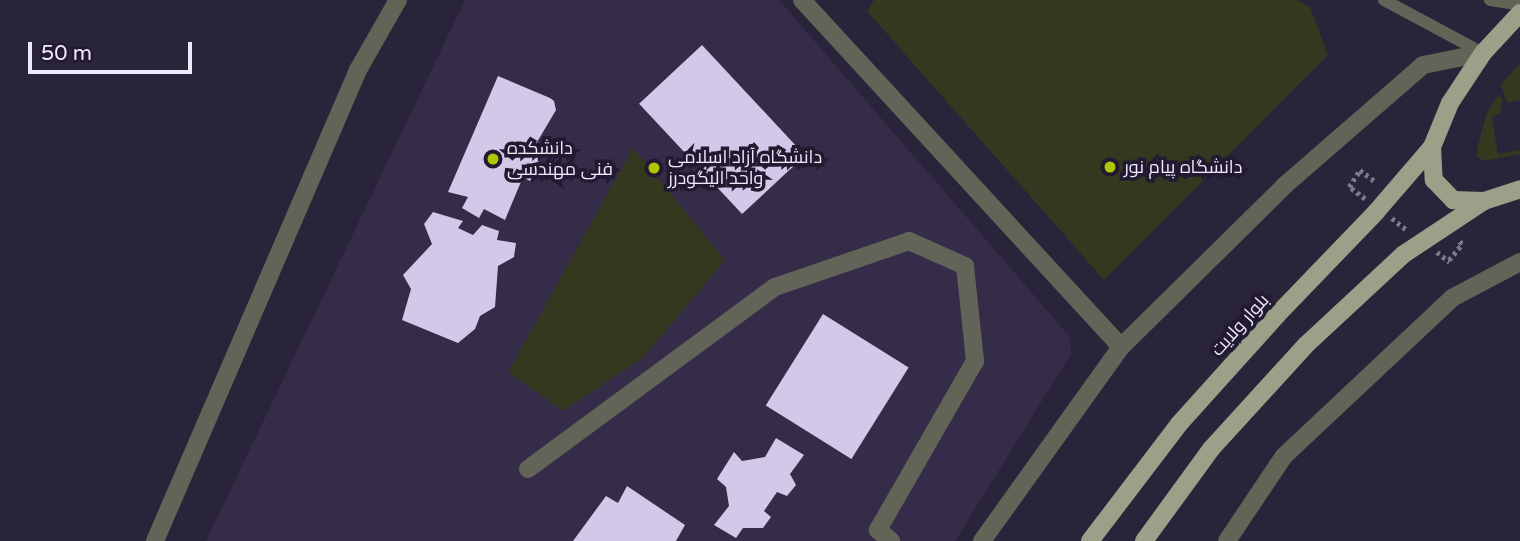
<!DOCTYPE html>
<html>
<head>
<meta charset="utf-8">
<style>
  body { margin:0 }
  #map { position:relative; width:1520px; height:541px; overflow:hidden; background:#2a243a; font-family:"Varela Round",Cairo,sans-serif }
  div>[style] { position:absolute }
  .built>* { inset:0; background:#342c49 }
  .green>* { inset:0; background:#33381f }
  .building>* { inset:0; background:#d1c9e7; transform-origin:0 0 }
  .path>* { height:4.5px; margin-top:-2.25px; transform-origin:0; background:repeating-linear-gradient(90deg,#7e788c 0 3.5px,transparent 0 7px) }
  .lane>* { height:12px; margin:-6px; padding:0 6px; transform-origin:6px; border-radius:6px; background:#626458 }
  .street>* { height:18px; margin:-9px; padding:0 9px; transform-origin:9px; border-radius:9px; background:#626458 }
  .primary>* { height:18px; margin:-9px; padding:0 9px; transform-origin:9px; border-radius:9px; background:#9ba088 }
  .dots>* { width:19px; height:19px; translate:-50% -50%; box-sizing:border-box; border:4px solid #211a30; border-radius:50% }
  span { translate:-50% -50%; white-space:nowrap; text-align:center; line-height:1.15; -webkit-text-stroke:7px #211a30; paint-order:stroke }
  .poi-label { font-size:18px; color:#eeeafa }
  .left { translate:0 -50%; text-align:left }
  .street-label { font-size:18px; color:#eeeafa }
  .scale { position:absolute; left:28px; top:42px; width:164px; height:32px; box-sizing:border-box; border:4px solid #eeeafa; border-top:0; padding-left:9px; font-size:21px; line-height:24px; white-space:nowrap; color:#eeeafa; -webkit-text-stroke:5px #211a30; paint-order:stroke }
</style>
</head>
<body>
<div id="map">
  <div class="built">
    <i style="clip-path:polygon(465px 0,779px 0,1070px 337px,1071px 354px,955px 541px,206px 541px)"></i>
  </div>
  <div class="green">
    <i style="clip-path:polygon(874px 0,1297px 0,1310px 7px,1328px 55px,1104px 280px,867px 11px)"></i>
    <i style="clip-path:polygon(1520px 63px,1520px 100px,1507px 103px,1501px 85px)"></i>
    <i style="clip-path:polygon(1498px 95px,1503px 99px,1500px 113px,1492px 118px,1498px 154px,1520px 150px,1520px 154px,1484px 161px,1476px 156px,1478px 145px,1487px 112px)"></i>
    <i style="clip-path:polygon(633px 148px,725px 260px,644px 357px,563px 411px,508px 372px)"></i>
  </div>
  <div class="building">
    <i style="left:702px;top:45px;width:151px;height:86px;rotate:47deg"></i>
    <i style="clip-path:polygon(498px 76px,550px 98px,554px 101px,556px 110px,533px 149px,541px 155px,530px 181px,523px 177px,505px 220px,484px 209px,479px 218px,462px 208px,468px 197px,448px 192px)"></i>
    <i style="clip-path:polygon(433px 212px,463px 221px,458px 228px,473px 235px,482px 225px,499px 231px,497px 240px,516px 243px,514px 257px,498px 266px,495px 307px,480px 316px,475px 329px,458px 343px,402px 320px,411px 289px,403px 275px,432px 244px,424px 224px)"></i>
    <i style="left:823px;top:314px;width:101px;height:108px;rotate:32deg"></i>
    <i style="clip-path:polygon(776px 438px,804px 455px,790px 474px,796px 485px,787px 496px,777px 492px,764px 511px,771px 517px,763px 528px,743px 528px,736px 538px,714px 525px,729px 506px,726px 487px,717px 479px,734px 452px,742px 461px,765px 457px)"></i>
    <i style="clip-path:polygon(627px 486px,685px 525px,676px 541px,573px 541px,606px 496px,618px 503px)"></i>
  </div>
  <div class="path">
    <i style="left:1365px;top:199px;width:20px;rotate:-143deg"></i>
    <i style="left:1349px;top:187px;width:20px;rotate:-57deg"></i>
    <i style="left:1360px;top:170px;width:20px;rotate:37deg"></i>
    <i style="left:1392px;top:218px;width:19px;rotate:39deg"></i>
    <i style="left:1437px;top:252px;width:16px;rotate:38deg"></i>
    <i style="left:1449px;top:260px;width:21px;rotate:-51deg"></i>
    <i style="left:1462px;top:244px;width:6px;rotate:-141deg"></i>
  </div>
  <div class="lane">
    <i style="left:1384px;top:0;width:112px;rotate:28.2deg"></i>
    <i style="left:1490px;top:0;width:30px;rotate:9deg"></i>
  </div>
  <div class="street">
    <i style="left:802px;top:0;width:471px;rotate:47.4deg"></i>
    <i style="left:528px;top:469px;width:307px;rotate:-36.4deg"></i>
    <i style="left:775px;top:287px;width:142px;rotate:-18.9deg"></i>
    <i style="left:909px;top:241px;width:61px;rotate:24.1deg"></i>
    <i style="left:965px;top:266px;width:96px;rotate:84deg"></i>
    <i style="left:975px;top:361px;width:195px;rotate:119.9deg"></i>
    <i style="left:878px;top:530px;width:17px;rotate:40deg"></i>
    <i style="left:155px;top:541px;width:513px;rotate:-66.68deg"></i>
    <i style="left:358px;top:70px;width:81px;rotate:-60.3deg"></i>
    <i style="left:982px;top:541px;width:239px;rotate:-54.4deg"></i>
    <i style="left:1121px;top:347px;width:229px;rotate:-44.6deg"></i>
    <i style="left:1284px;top:186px;width:184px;rotate:-41deg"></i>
    <i style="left:1423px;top:65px;width:61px;rotate:-11.3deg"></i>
    <i style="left:1227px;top:541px;width:102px;rotate:-56.2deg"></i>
    <i style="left:1284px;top:456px;width:231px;rotate:-43.2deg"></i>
    <i style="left:1452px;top:298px;width:77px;rotate:-27.9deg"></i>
  </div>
  <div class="primary">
    <i style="left:1520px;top:13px;width:54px;rotate:132.8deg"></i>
    <i style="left:1483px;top:53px;width:60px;rotate:123.4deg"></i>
    <i style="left:1450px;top:103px;width:48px;rotate:112.2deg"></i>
    <i style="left:1432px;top:147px;width:33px;rotate:87deg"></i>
    <i style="left:1434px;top:180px;width:28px;rotate:46deg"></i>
    <i style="left:1453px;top:200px;width:31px;rotate:2deg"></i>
    <i style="left:1484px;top:201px;width:38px;rotate:-18deg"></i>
    <i style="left:1090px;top:541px;width:147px;rotate:-52.7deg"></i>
    <i style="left:1179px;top:424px;width:147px;rotate:-48deg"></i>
    <i style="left:1277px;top:315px;width:143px;rotate:-46.1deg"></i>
    <i style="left:1376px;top:212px;width:86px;rotate:-49.3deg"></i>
    <i style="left:1144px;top:541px;width:114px;rotate:-53.9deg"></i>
    <i style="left:1211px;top:449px;width:142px;rotate:-47.6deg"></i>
    <i style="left:1307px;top:344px;width:132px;rotate:-42.9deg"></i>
    <i style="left:1404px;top:254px;width:96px;rotate:-33.5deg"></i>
  </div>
  <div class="dots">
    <i style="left:493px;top:159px;background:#afc506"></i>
    <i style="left:1110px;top:167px;background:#afc506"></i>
    <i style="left:654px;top:168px;background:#afc506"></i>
  </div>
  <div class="poi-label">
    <span class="left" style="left:507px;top:159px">دانشکده<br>فنی مهندسی</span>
    <span class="left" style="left:668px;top:168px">دانشگاه آزاد اسلامی<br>واحد الیگودرز</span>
    <span class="left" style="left:1124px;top:167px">دانشگاه پیام نور</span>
  </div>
  <div class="street-label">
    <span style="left:1240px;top:325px;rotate:-48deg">بلوار ولایت</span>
  </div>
  <div class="scale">50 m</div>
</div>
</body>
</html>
